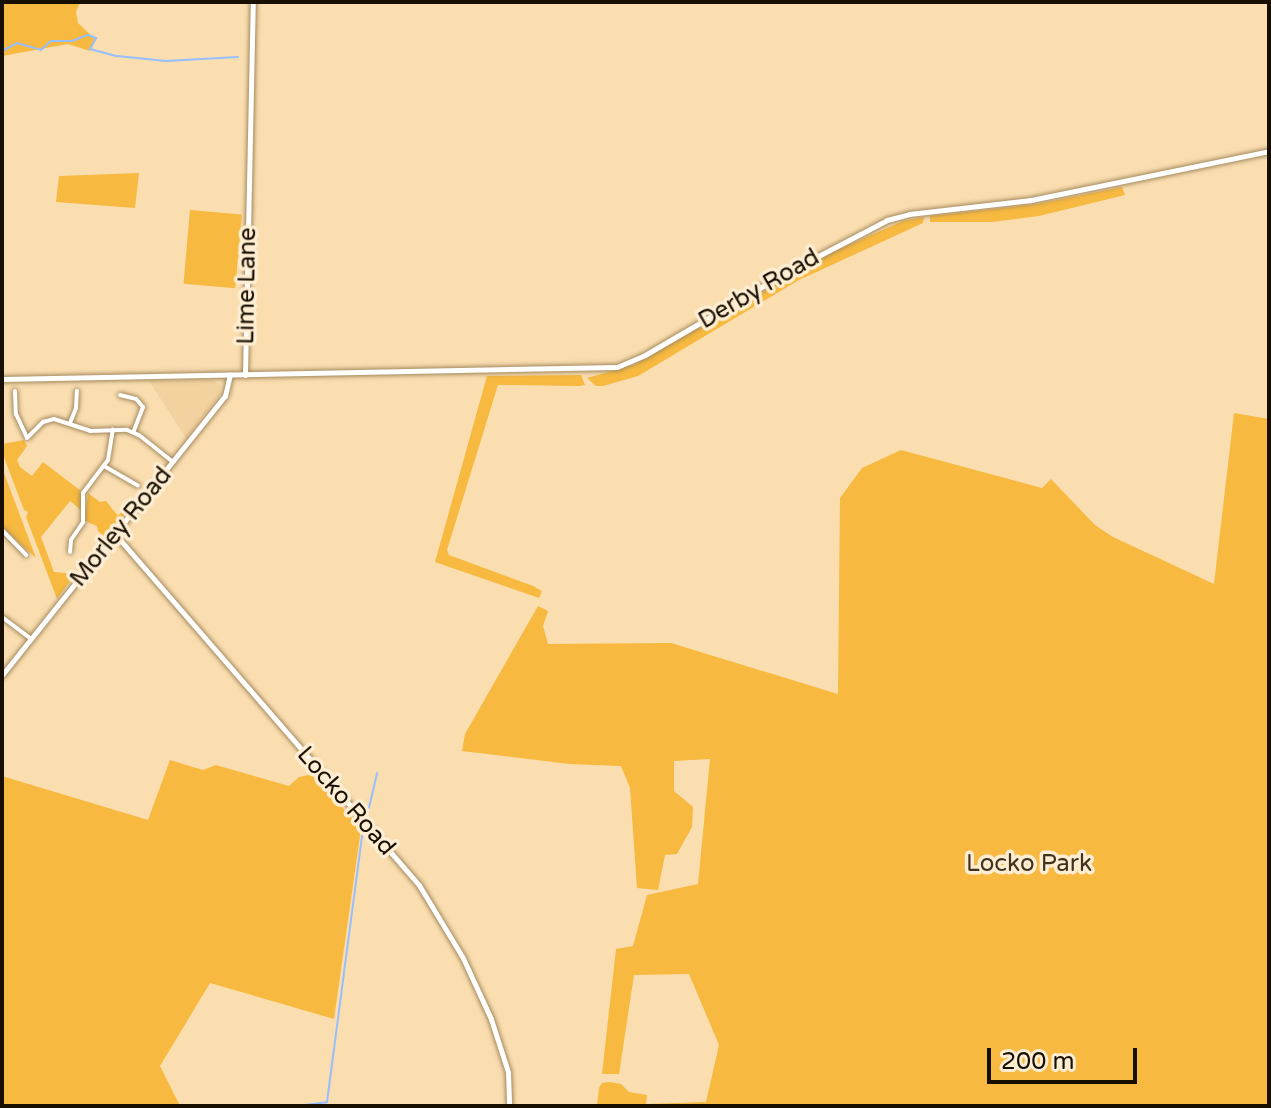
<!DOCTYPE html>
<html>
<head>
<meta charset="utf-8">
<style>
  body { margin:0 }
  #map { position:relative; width:1271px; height:1108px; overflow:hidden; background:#fadeb0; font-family:"Varela Round",sans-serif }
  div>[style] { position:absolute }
  .built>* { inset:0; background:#f2d29e }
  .green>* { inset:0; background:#f7b93f; transform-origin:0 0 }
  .stream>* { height:2px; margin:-1px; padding:0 1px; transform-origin:1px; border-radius:1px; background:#97befe }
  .roads { filter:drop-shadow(0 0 2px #a48a5f) drop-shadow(0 0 2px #a48a5f) }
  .minor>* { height:4px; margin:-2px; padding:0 2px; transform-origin:2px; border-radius:2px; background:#fff }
  .tertiary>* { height:5px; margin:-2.5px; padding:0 2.5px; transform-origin:2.5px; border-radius:2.5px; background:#fff }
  span { translate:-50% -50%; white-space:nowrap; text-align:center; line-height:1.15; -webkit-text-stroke:7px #feedd2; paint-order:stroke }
  .street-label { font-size:24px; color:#180f01 }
  .park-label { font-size:24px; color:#40331d }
  .frame { position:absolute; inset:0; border:4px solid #180f01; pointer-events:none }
  .scale { position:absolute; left:987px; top:1048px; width:150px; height:36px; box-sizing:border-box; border:4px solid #180f01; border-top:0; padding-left:10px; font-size:24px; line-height:28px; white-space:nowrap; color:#180f01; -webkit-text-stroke:6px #feedd2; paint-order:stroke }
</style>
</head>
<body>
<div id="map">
  <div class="built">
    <i style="clip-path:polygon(213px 380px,220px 385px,220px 394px,186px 438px,149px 381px)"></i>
  </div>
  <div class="green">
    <i style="clip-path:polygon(2px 2px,80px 2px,76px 12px,78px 23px,96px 40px,90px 51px,68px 44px,2px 56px)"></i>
    <i style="clip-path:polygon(139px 173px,135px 208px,56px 202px,59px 176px)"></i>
    <i style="clip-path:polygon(1122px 187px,1125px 195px,1039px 216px,992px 222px,930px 222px,930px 216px,1037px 204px)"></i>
    <i style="left:190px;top:210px;width:52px;height:74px;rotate:5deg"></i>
    <i style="clip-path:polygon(924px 217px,923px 223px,799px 280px,638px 376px,603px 386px,596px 386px,587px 378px,633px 365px,835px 251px,903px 221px)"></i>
    <i style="clip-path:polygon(581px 375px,585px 385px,579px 386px,498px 385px,447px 550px,449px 555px,533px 586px,542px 591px,539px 598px,435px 562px,487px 376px)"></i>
    <i style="clip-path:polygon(1234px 413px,1269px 419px,1269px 1106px,597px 1106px,599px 1088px,602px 1083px,610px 1082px,621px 1084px,629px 1092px,647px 1095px,646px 1104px,706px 1102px,719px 1045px,689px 974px,634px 975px,619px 1074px,602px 1074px,616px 949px,633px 946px,647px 895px,698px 884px,710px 759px,674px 761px,674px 791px,693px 807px,692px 827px,677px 854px,665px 855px,658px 890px,637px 888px,630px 788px,621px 766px,569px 764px,462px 751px,465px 734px,538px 606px,548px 611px,543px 626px,548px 644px,671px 643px,838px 694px,840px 498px,862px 468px,901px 450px,1042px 488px,1051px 479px,1095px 525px,1113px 537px,1214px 584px)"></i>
    <i style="clip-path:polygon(24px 440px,27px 446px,17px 460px,20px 467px,32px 476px,43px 462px,81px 491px,81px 510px,70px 501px,41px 537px,54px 572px,75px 574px,57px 599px,26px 517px,28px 512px,24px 510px,2px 452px,2px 444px)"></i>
    <i style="clip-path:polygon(4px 473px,36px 558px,2px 527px)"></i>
    <i style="clip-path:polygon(88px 493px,100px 502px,106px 501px,118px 516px,133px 498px,136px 500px,106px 538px,98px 531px,97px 526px,85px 521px)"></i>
    <i style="clip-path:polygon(170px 760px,203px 770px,216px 765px,289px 786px,299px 777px,313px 774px,361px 829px,334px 1019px,210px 983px,160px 1066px,180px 1106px,2px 1106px,2px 776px,148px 820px)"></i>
  </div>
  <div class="stream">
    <i style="left:2px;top:51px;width:17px;rotate:-28deg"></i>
    <i style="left:17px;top:43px;width:25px;rotate:16deg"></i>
    <i style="left:41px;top:50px;width:13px;rotate:-42deg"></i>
    <i style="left:51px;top:41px;width:21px"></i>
    <i style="left:72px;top:41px;width:17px;rotate:-21deg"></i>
    <i style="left:88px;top:35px;width:9px;rotate:21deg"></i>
    <i style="left:96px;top:38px;width:13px;rotate:119deg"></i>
    <i style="left:90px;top:49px;width:28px;rotate:15deg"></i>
    <i style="left:117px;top:56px;width:49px;rotate:5.8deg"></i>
    <i style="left:166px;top:61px;width:72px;rotate:-3.2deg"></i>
    <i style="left:369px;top:808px;width:36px;rotate:-77deg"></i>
    <i style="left:296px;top:1106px;width:31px;rotate:-7deg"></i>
    <i style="left:327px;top:1102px;width:275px;rotate:-82.5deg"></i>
  </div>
  <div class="roads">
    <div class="minor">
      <i style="left:15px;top:391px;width:23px;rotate:88deg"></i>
      <i style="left:16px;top:414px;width:26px;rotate:65deg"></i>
      <i style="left:27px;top:438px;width:23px;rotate:-45deg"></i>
      <i style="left:43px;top:422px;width:11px;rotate:-15deg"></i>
      <i style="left:54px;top:419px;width:38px;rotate:18deg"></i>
      <i style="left:90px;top:431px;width:37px;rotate:-2deg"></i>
      <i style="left:127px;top:430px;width:13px;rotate:23deg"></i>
      <i style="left:139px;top:435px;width:43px;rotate:38.5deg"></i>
      <i style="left:120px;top:395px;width:16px;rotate:14deg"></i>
      <i style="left:136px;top:399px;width:11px;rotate:49deg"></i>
      <i style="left:143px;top:407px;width:26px;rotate:111deg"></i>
      <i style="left:70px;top:423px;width:16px;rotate:-68deg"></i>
      <i style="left:76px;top:408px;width:17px;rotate:-87deg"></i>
      <i style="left:104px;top:466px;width:39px;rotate:30deg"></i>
      <i style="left:2px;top:530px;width:35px;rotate:46deg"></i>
      <i style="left:70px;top:552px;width:12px;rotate:-85deg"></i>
      <i style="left:71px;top:540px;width:22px;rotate:-56deg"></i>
      <i style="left:83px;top:522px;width:29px;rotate:-90deg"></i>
      <i style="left:83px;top:493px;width:41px;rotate:-52.9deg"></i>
      <i style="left:108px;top:460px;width:31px;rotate:-81deg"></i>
      <i style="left:2px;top:617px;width:36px;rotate:37deg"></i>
    </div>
    <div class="tertiary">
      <i style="left:245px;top:375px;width:373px;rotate:-88.8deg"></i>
      <i style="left:2px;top:379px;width:615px;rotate:-1.12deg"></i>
      <i style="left:617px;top:367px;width:30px;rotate:-23deg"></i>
      <i style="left:645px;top:355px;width:156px;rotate:-30.3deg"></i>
      <i style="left:780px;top:276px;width:121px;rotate:-27.6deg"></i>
      <i style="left:887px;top:220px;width:23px;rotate:-15deg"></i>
      <i style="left:909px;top:214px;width:123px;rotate:-6.5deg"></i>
      <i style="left:1031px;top:200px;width:243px;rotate:-11.6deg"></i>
      <i style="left:115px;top:534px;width:464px;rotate:49.1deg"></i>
      <i style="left:419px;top:885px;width:85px;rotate:58.9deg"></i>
      <i style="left:463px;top:958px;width:67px;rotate:65.3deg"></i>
      <i style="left:491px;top:1019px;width:56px;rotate:72.2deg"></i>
      <i style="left:508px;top:1072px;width:34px;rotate:88deg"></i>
      <i style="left:2px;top:675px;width:357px;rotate:-51.4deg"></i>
      <i style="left:225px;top:396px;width:22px;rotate:-77deg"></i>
    </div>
  </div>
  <div class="street-label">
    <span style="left:247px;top:286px;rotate:-89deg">Lime Lane</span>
    <span style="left:759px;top:289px;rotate:-30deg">Derby Road</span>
    <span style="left:121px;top:527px;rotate:-51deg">Morley Road</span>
    <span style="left:346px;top:801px;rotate:49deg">Locko Road</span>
  </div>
  <div class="park-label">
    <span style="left:1029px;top:864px">Locko Park</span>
  </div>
  <div class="frame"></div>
  <div class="scale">200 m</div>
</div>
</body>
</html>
